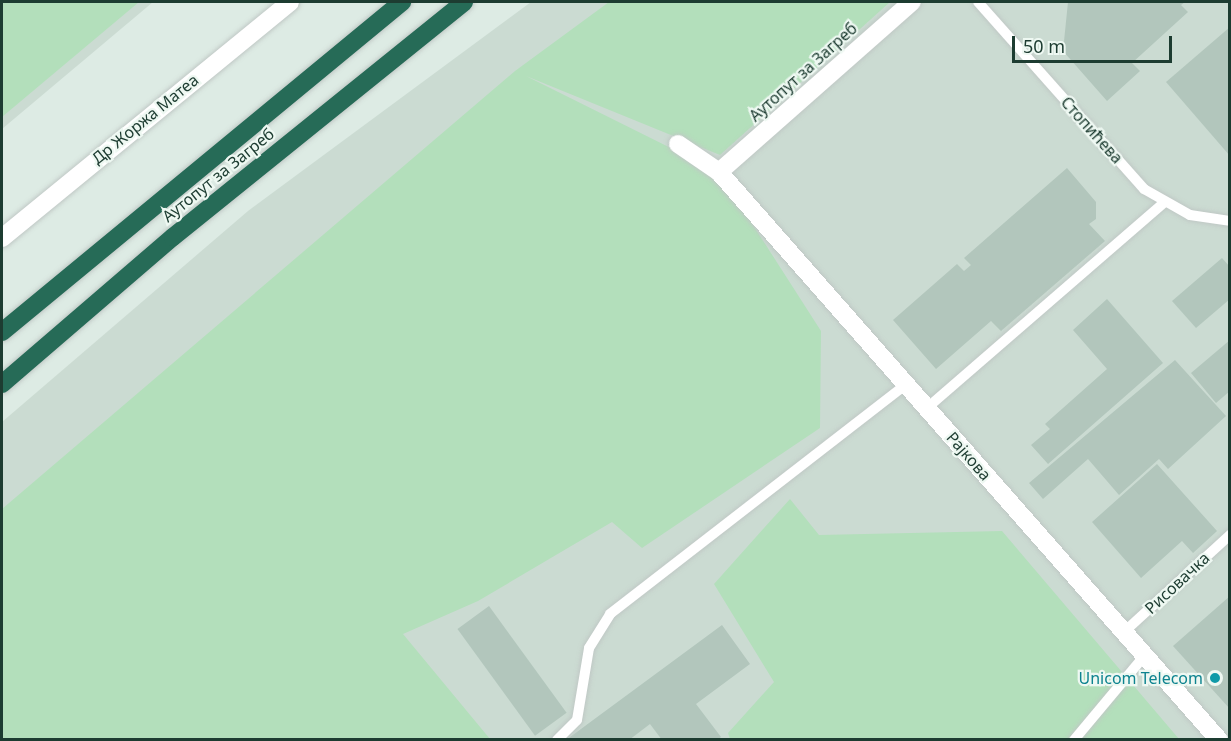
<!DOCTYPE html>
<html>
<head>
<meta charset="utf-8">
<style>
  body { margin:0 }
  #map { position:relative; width:1231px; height:741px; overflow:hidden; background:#ddebe4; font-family:"Noto Sans",sans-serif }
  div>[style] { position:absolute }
  .built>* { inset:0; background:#cbdbd2 }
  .green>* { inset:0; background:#b3dfbb }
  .building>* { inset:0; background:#b2c6bc; transform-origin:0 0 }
  .roads { filter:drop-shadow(0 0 2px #c0c8c5) drop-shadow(0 0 2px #c0c8c5) }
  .lane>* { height:10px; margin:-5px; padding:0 5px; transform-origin:5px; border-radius:5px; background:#fff }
  .street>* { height:18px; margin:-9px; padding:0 9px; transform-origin:9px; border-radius:9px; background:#fff }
  .highway>* { height:18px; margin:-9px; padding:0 9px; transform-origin:9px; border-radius:9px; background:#266b57 }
  .dots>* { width:16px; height:16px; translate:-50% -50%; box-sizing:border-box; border:3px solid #eef8f2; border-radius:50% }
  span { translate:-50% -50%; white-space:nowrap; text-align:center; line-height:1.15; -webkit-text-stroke:4.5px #eef8f2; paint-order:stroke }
  .street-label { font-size:16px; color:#1d3c31 }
  .culture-label { font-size:16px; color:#0d838f }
  .right { translate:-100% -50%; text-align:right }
  .frame { position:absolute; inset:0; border:3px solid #1d3c31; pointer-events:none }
  .scale { position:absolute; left:1012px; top:36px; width:160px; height:27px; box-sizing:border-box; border:3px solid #1d3c31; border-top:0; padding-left:8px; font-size:18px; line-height:21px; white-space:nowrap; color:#1d3c31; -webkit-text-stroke:4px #eef8f2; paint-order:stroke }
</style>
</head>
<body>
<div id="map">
  <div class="built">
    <i style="clip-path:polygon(2px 2px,153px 2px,2px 129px)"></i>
    <i style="clip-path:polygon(531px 2px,1229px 2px,1229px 739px,2px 739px,2px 422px,248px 211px)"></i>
  </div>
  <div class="green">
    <i style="clip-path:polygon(2px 2px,139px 2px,2px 117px)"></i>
    <i style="clip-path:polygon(609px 2px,890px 2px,720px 155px,526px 76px,719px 172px,821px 331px,820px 428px,642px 548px,612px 522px,478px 601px,403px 634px,490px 739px,2px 739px,2px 509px,515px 71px)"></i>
    <i style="clip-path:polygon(790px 499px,819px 535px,1002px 531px,1179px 739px,730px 739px,728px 733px,774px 682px,714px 584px)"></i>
  </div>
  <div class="building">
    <i style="clip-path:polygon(1068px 2px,1185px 2px,1181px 5px,1188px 12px,1132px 63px,1140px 71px,1107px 101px,1063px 51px)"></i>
    <i style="clip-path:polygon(1230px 27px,1230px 156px,1166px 82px)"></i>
    <i style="clip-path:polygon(1067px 168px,1096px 202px,1096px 219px,1089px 224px,1105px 241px,1001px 331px,991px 321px,936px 369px,893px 320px,957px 264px,964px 271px,971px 265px,964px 258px)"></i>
    <i style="clip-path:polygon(1222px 258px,1230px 267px,1230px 299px,1196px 328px,1172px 301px)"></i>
    <i style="clip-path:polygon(1107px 299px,1163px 363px,1048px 464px,1031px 445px,1050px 429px,1045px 424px,1107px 369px,1073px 330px)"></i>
    <i style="clip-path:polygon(1230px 340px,1230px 391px,1216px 403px,1191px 373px)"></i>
    <i style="clip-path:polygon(1175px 360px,1226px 416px,1168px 469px,1159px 459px,1119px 495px,1088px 459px,1043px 499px,1029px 483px)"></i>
    <i style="clip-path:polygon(1157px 464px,1217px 531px,1193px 553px,1182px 541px,1141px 578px,1092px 522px)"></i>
    <i style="clip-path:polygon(1230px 596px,1230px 709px,1173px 646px)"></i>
    <i style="left:489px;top:606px;width:132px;height:39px;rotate:54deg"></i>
    <i style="clip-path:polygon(722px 625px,750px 664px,696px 704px,721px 737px,717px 740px,662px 740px,650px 724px,629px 740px,566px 740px)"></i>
  </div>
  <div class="roads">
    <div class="lane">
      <i style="left:978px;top:2px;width:250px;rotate:48.4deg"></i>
      <i style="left:1144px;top:189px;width:53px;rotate:29.5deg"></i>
      <i style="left:1190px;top:215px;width:40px;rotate:8.5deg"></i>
      <i style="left:927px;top:408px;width:313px;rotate:-40.9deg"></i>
      <i style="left:1124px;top:632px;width:144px;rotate:-42.5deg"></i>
      <i style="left:557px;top:740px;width:28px;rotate:-45deg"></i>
      <i style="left:577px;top:720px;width:73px;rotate:-80.5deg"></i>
      <i style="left:589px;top:648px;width:40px;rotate:-58deg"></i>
      <i style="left:610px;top:614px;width:375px;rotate:-37.8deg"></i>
      <i style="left:1074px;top:740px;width:111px;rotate:-50.1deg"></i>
    </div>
    <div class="street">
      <i style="left:678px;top:144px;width:50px;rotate:34.3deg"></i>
      <i style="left:719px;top:172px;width:757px;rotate:48.64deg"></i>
      <i style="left:719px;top:172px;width:257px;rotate:-41.4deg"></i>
      <i style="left:2px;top:238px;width:372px;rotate:-39.3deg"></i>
    </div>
    <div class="highway">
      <i style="left:2px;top:332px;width:519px;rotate:-39.52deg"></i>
      <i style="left:2px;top:384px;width:225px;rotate:-40.7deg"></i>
      <i style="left:173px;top:237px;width:374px;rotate:-38.9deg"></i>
    </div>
  </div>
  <div class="dots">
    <i style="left:1215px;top:678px;background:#0f9aa8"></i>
  </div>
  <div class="street-label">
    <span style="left:803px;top:72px;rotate:-42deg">Аутопут за Загреб</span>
    <span style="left:145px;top:119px;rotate:-39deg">Др Жоржа Матеа</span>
    <span style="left:1092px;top:130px;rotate:48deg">Стопићева</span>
    <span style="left:218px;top:175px;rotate:-39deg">Аутопут за Загреб</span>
    <span style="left:969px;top:456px;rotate:49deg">Рајкова</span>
    <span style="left:1177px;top:583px;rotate:-43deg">Рисовачка</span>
  </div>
  <div class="culture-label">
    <span class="right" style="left:1203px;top:678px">Unicom Telecom</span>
  </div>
  <div class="frame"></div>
  <div class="scale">50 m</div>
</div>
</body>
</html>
